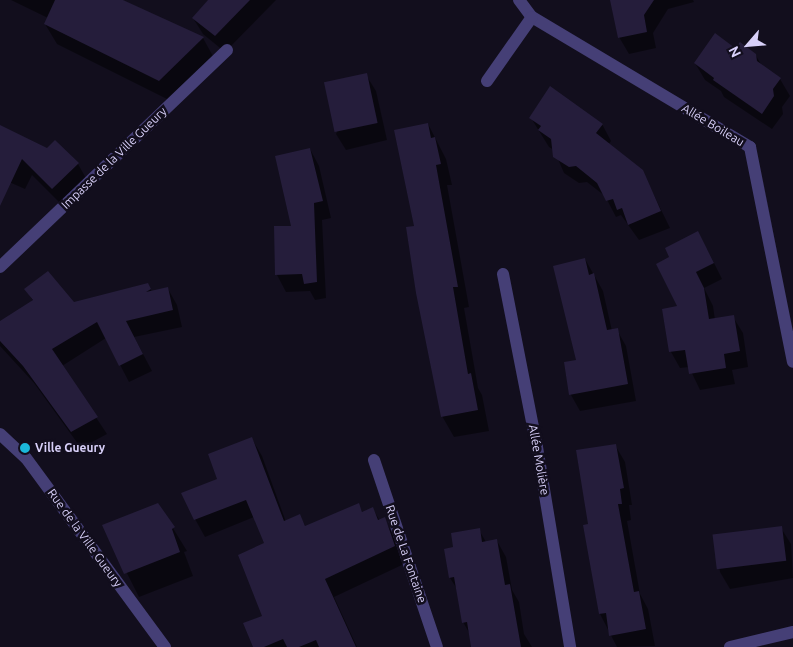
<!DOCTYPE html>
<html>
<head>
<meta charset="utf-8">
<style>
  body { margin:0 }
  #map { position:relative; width:793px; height:647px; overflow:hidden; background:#120e1d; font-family:Ubuntu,sans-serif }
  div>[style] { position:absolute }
  .shadow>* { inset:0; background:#0007 }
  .building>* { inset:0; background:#251d3b; transform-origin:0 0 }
  .minor>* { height:12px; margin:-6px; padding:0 6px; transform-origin:6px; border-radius:6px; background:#453f76 }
  .tertiary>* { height:12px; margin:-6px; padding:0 6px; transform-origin:6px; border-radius:6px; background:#453f76 }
  .dots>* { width:14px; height:14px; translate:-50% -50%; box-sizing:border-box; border:2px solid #120e1d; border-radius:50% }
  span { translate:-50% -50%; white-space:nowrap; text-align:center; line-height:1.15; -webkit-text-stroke:5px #120e1d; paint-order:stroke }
  .street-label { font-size:12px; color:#d8d0f9 }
  .poi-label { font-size:12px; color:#d8d0f9; font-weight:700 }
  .left { translate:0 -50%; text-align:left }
  .north { position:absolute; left:723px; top:20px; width:50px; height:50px; -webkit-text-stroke:4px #120e1d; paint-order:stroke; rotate:243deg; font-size:14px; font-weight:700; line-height:20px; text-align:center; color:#d8d0f9 }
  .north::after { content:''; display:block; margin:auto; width:18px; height:22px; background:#d8d0f9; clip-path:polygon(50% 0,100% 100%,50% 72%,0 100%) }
</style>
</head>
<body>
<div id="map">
  <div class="shadow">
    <i style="clip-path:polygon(11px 0,122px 0,203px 38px,214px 58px,171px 101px,57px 44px,45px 24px,48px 18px)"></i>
    <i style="clip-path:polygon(210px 0,276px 0,225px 52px,203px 34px,193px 18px)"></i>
    <i style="clip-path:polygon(616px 0,693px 0,694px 2px,668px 9px,653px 33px,656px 48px,629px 54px,619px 37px)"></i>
    <i style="clip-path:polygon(755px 54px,762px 66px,780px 79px,790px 96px,782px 107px,783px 114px,772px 129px,724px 97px,721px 91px,705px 80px,695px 63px)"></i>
    <i style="clip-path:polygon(366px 75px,376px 91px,387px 140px,346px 150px,336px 134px)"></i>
    <i style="clip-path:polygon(531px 118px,602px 124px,611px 141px,609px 144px,642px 171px,670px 228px,639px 240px,621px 215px,616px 217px,605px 196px,587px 182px,579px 183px,564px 173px,554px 150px,549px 147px)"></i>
    <i style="clip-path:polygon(428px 124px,446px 159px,452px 185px,447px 185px,469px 307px,464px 308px,478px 388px,482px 395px,489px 431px,454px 437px,442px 416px,415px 227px)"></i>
    <i style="clip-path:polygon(0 126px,78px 164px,87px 180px,62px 205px,32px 175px,25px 189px,0 178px)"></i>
    <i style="clip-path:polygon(310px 149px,319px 166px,331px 218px,322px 220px,326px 298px,315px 300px,310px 291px,286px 292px,277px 275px,275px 228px,293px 227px)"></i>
    <i style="clip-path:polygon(707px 249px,722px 279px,704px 288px,713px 306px,715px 320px,733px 317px,743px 333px,748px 367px,732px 370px,735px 384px,700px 390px,689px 367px,680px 368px,671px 352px,663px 310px,679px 307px,657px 264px)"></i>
    <i style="clip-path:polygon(585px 259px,603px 291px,612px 331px,617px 330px,626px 346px,636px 401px,580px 411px,571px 395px,577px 361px)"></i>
    <i style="clip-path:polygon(148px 284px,152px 292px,168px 289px,177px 305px,182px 327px,134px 337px,152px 371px,129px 382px,106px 338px,62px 366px,107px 434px,81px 448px,34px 383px,0 346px,0 322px,33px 301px,26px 289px,74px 304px)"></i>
    <i style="clip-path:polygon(252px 439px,262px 456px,286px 522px,299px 515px,306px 527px,358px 504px,363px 513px,373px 509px,380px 521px,384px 519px,394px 536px,404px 564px,334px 597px,357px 647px,254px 647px,263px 616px,265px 544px,254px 517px,205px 537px,195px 519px,218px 479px)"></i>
    <i style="clip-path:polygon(615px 445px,625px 462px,632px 505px,629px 505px,631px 520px,627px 521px,640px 594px,648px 609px,655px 646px,617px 647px,600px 614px,590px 525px)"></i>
    <i style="clip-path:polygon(158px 504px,187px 551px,184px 552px,193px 576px,139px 597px,103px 526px)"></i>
    <i style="clip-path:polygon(781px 528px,791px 544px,793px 578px,730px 589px,720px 572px,715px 540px)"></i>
    <i style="clip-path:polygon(479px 530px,486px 542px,497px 541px,506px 557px,512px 590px,519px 602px,524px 634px,532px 647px,473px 647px,471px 636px,463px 622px,457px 589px,450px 578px,455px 548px)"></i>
  </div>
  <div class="building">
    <i style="clip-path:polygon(55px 0,123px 0,204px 37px,159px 81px,44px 24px)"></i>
    <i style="clip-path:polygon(208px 0,250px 0,215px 36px,192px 18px)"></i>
    <i style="clip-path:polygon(610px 0,654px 0,644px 15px,647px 32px,618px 38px)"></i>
    <i style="clip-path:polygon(715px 33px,735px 48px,740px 42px,756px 54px,757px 61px,781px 78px,773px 89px,774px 96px,762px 114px,713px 80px,714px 78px,694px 63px)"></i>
    <i style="left:367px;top:73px;width:51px;height:44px;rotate:78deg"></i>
    <i style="clip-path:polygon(550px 86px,603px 124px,596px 133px,643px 170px,661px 211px,628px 225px,622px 208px,617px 210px,613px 199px,606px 201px,597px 183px,576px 166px,569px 167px,553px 157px,551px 139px,538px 130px,541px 126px,529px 118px)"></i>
    <i style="clip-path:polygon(428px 123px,431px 138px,435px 137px,441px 164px,436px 165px,458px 287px,453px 287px,468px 374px,471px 373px,478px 410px,441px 417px,416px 293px,406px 227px,414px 226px,394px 130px)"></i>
    <i style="clip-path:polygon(0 125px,47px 148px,55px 140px,79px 163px,52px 189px,22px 159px,0 206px)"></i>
    <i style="clip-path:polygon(310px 148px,323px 201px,314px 203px,317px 282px,304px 284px,302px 274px,275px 275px,274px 226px,291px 226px,275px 156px)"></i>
    <i style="clip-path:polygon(698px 231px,714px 263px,696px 272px,704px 288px,709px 319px,734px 315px,740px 351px,724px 354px,726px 368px,689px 374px,685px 350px,669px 352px,662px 309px,677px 306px,656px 264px,669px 257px,665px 248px)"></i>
    <i style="clip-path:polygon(585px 258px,589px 275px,594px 273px,607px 330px,618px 328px,628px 384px,569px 395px,564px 362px,576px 360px,553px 266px)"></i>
    <i style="clip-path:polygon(48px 271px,74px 302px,148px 283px,151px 289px,146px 292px,168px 287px,173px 310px,126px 321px,143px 354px,119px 366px,97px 322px,52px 349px,98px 417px,71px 432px,23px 366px,0 341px,0 321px,33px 300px,24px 289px)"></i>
    <i style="clip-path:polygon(252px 437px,284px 521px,300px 514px,305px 526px,359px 503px,362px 512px,373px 507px,378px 520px,385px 517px,395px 546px,325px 579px,356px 647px,319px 647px,316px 640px,299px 647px,287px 647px,283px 639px,264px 647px,253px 647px,243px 623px,262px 616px,238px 555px,264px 543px,246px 500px,194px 520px,181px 493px,217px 479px,208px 454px)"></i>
    <i style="clip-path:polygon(616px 444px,624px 488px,620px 489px,622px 504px,618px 504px,634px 592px,639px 591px,646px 629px,609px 636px,606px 613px,599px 614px,583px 525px,588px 524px,576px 450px)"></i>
    <i style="clip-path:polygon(158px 503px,175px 527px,172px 529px,180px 552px,124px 574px,102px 525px)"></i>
    <i style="left:782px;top:526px;width:35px;height:70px;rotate:83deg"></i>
    <i style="clip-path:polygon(480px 528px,482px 542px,497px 539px,505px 585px,510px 584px,521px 647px,471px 647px,467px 622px,462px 623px,454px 577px,449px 578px,444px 549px,453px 547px,451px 533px)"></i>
  </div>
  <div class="minor">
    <i style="left:519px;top:0;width:21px;rotate:53deg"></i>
    <i style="left:532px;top:17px;width:254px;rotate:30.8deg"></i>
    <i style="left:750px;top:147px;width:219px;rotate:78.7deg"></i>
    <i style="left:487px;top:81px;width:78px;rotate:-54.9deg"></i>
    <i style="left:0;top:267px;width:314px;rotate:-43.7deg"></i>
    <i style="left:503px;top:274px;width:176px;rotate:78.9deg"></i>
    <i style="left:537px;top:447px;width:203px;rotate:80.6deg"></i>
    <i style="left:374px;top:460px;width:197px;rotate:71.4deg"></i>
  </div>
  <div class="tertiary">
    <i style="left:0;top:434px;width:35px;rotate:43deg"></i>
    <i style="left:26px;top:458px;width:235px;rotate:53.7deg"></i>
    <i style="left:730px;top:647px;width:65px;rotate:-13.4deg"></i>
  </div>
  <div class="dots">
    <i style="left:25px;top:448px;background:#1bb7da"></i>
  </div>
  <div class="street-label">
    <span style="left:713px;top:125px;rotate:31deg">Allée Boileau</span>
    <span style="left:114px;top:158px;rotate:-44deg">Impasse de la Ville Gueury</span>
    <span style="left:539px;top:460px;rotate:80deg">Allée Molière</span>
    <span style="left:85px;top:538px;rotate:54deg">Rue de la Ville Gueury</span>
    <span style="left:406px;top:554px;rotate:71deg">Rue de La Fontaine</span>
  </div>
  <div class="poi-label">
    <span class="left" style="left:35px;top:448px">Ville Gueury</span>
  </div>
  <div class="north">N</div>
</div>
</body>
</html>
